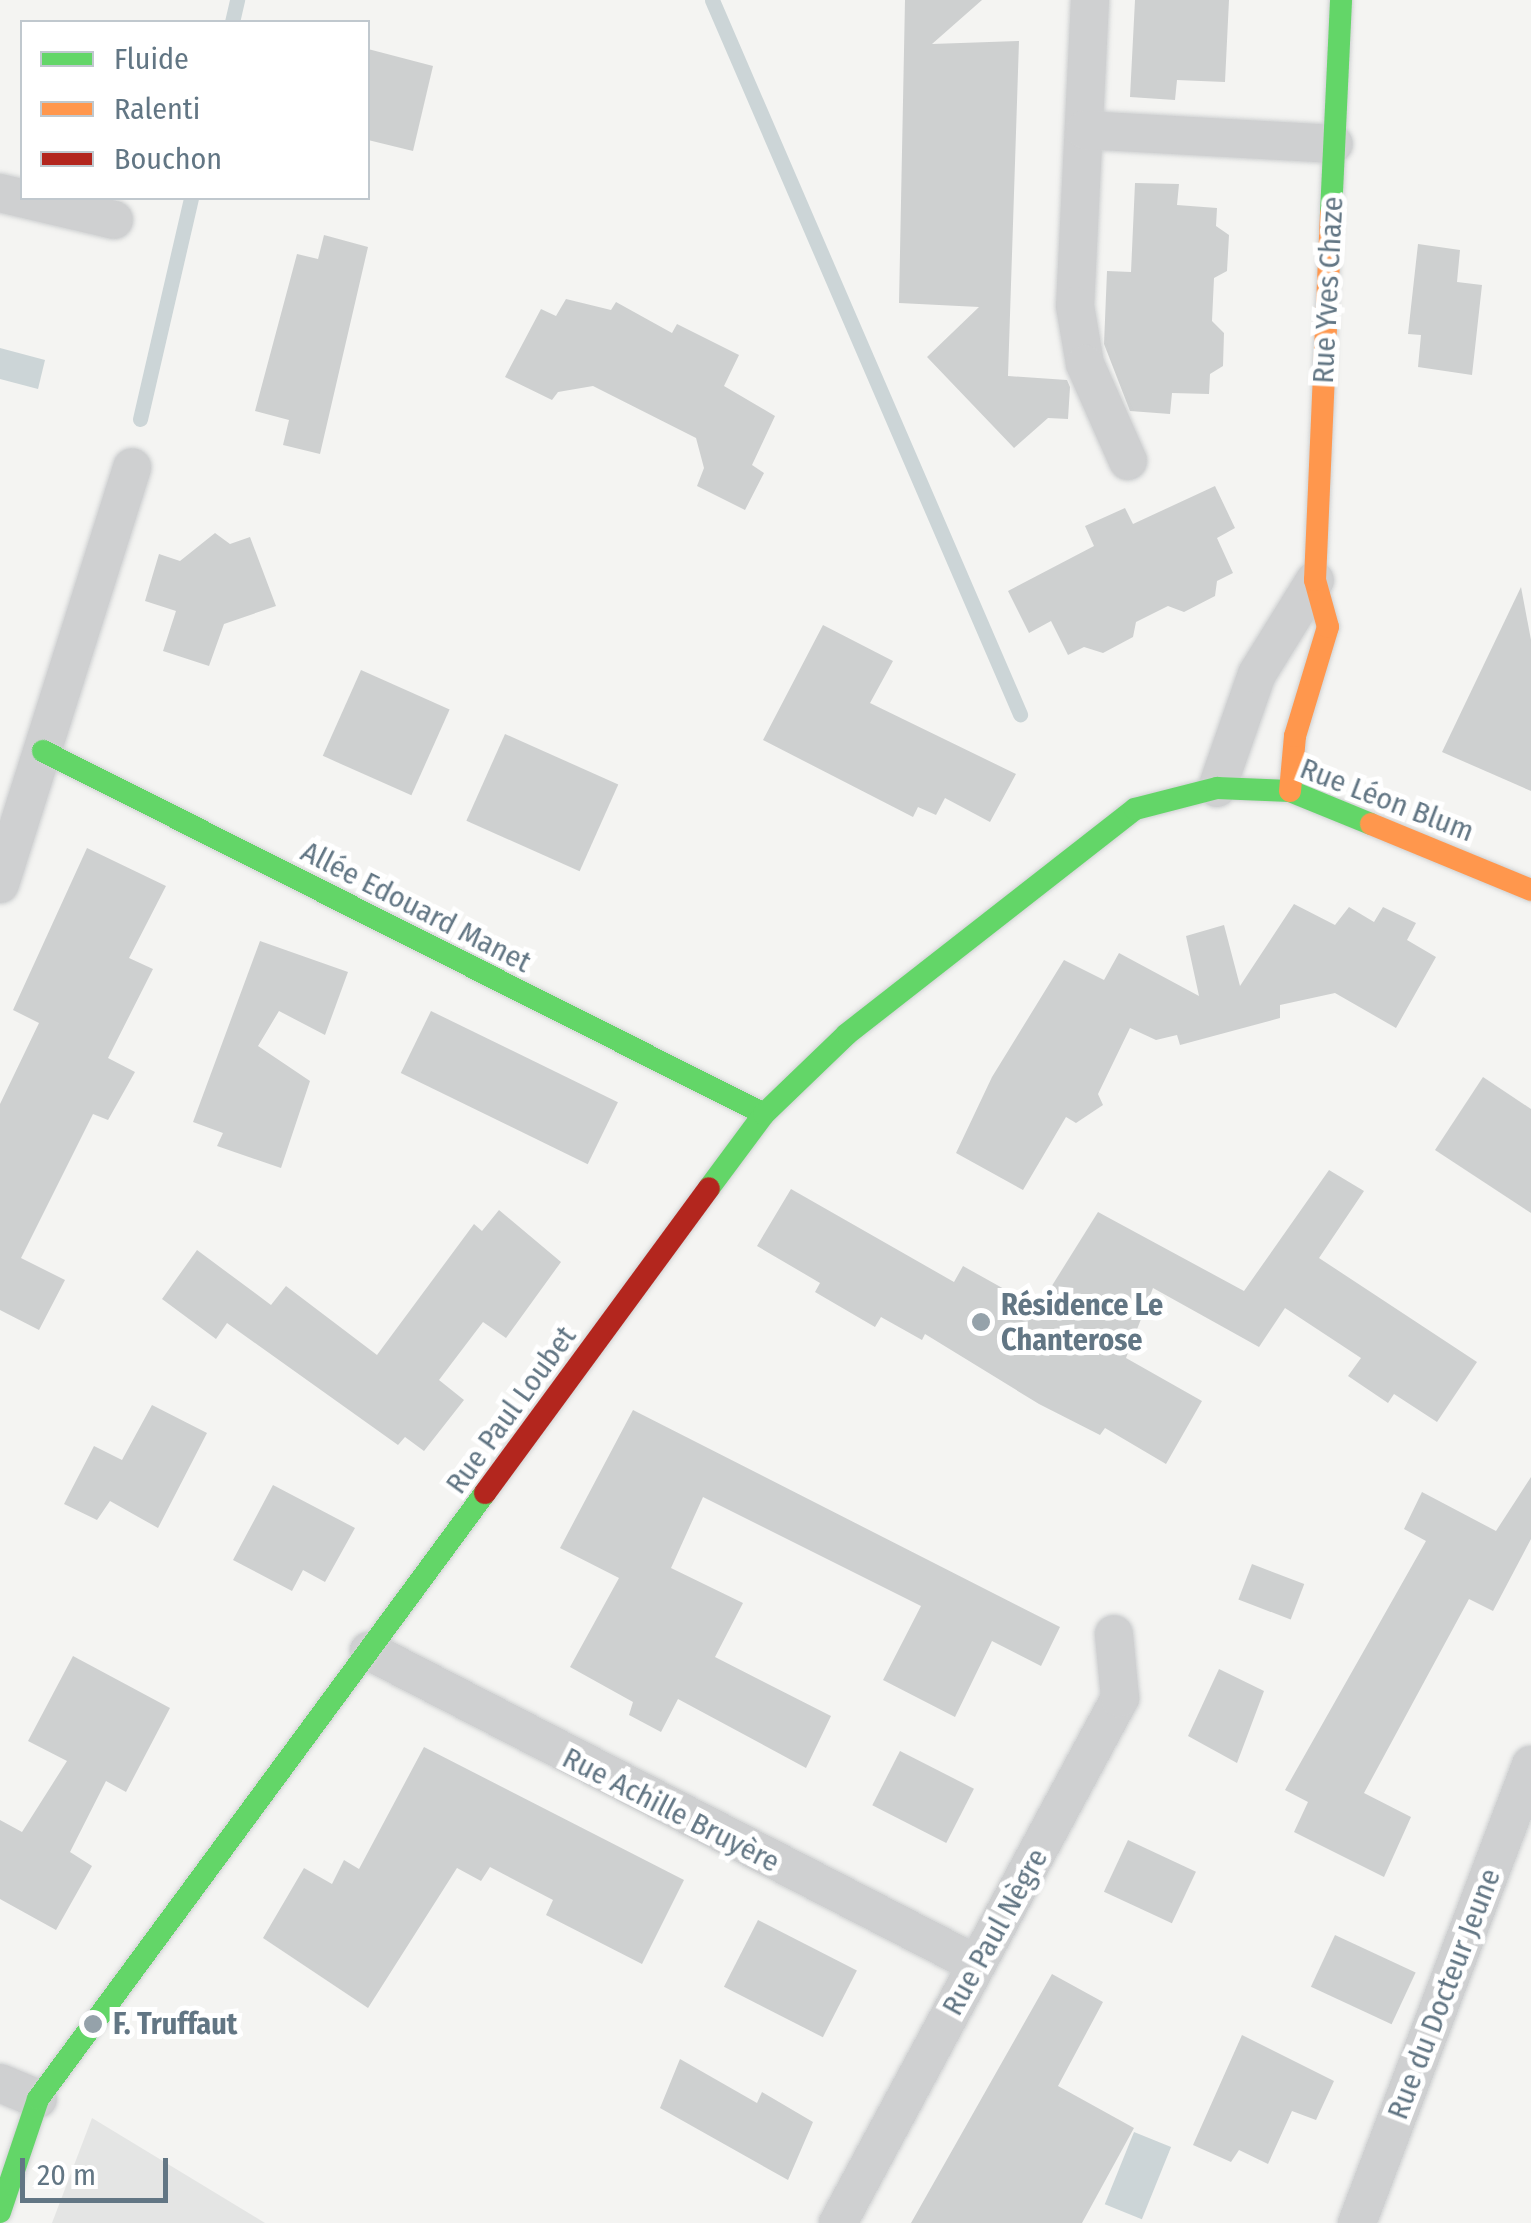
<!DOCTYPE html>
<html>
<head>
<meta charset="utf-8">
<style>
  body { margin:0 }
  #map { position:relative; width:1531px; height:2223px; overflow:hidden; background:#f4f4f2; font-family:"Fira Sans Condensed",sans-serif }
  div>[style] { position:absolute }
  .built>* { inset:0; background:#e4e5e4 }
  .water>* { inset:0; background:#ccd5d7; transform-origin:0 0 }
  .stream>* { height:15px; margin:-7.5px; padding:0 7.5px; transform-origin:7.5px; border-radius:7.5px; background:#ccd5d7 }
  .building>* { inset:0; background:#ced0d0; transform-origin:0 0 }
  .roads { filter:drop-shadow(0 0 2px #cfd1d2) drop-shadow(0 0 2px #cfd1d2) }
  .street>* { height:38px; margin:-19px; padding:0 19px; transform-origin:19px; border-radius:19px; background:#cfd0d1 }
  .fast>* { height:22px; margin:-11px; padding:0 11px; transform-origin:11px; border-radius:11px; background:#63d668 }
  .slow>* { height:22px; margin:-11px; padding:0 11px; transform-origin:11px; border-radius:11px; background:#ff974d }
  .jam>* { height:22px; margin:-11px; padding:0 11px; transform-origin:11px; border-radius:11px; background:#b3261e }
  .dots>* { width:28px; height:28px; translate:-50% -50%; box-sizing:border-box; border:5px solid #fff; border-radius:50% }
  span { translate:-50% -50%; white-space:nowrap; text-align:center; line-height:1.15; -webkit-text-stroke:10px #fff; paint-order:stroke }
  .street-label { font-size:30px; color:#627684 }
  .poi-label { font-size:30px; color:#627684; font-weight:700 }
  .left { translate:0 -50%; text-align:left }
  .legend { position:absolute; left:20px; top:20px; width:350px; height:180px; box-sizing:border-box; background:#fff; border:2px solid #c0c8ce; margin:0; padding:12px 18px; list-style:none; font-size:30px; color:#627684 }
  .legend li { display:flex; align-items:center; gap:20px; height:50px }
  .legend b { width:50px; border:2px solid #c0c8ce }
  .scale { position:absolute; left:20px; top:2158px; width:148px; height:45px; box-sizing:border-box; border:5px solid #627684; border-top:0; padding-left:12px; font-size:30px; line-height:35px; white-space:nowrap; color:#627684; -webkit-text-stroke:8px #fff; paint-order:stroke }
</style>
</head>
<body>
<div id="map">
  <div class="built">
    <i style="clip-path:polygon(92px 2118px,265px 2223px,52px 2223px)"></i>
  </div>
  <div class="water">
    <i style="clip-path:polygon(0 348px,45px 360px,38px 389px,0 379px)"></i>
    <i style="left:1134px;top:2132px;width:40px;height:78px;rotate:22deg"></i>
  </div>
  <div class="stream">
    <i style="left:712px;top:0;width:778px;rotate:66.67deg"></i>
    <i style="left:232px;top:22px;width:23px;rotate:-77deg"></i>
    <i style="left:140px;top:419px;width:227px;rotate:-77deg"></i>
  </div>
  <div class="building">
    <i style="clip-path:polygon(905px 0,982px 0,932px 44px,1019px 41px,1008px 376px,1067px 380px,1070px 387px,1068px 419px,1048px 418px,1014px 448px,927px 357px,979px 307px,899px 303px)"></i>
    <i style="clip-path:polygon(1135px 0,1229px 0,1225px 82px,1177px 80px,1175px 100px,1130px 97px)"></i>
    <i style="clip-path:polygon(368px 49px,433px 66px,413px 151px,368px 140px)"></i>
    <i style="clip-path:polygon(1135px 183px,1179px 184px,1177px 205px,1217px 208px,1216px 226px,1229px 235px,1227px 271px,1214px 278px,1212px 321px,1224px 333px,1223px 366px,1210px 374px,1209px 394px,1172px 393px,1170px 414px,1130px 411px,1104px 344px,1107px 271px,1131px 272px)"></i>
    <i style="clip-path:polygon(324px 235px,368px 247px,320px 454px,283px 445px,289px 420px,255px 411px,297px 254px,318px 259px)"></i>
    <i style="clip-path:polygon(1418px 244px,1460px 250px,1457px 282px,1482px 285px,1472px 375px,1418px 367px,1421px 335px,1408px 334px)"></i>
    <i style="clip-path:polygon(566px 299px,611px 310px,616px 302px,672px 333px,677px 324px,739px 355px,724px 386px,775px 416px,752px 465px,764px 473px,745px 510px,697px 486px,704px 468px,696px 438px,593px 386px,558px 392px,552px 400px,505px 377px,541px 309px,556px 316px)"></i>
    <i style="clip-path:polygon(1215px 486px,1235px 528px,1217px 538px,1233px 573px,1217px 581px,1215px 596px,1184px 612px,1168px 606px,1136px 622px,1133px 637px,1103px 653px,1084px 647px,1068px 655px,1051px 621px,1029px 633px,1008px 591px,1094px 546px,1085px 526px,1125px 508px,1133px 524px)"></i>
    <i style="clip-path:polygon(215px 533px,230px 544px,250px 537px,276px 606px,224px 624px,209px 666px,163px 651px,176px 611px,145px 601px,159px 554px,180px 561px)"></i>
    <i style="clip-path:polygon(1521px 587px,1531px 640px,1531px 791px,1442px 752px)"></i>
    <i style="clip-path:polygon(823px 625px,893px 661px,870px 703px,1016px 774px,990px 822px,945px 798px,936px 815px,918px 807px,913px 817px,763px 740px)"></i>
    <i style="left:361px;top:670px;width:97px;height:94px;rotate:24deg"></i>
    <i style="left:505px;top:734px;width:124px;height:95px;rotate:24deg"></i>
    <i style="clip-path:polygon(87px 848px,166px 886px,129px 958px,153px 969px,108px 1058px,135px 1072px,108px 1120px,93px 1114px,21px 1258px,65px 1280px,39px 1330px,0 1310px,0 1104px,39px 1023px,13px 1010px)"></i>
    <i style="clip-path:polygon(1294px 904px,1335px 925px,1349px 907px,1374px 922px,1383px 907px,1416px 923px,1407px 940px,1436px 957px,1396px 1028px,1335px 993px,1280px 1005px,1280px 1018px,1180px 1045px,1177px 1035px,1156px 1040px,1130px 1028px,1098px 1094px,1103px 1105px,1076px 1123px,1066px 1117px,1023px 1190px,956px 1153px,992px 1077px,1064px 960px,1104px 980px,1119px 953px,1199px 996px,1186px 936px,1224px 925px,1240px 986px)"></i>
    <i style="clip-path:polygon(260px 941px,348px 972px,325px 1035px,279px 1011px,258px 1046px,310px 1081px,281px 1168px,217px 1146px,223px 1133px,193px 1122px)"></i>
    <i style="left:431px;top:1011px;width:208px;height:69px;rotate:26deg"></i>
    <i style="clip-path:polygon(1483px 1077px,1531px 1109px,1531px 1213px,1435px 1150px)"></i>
    <i style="clip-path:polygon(1329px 1170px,1364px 1191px,1319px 1258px,1477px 1362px,1437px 1422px,1394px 1394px,1388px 1403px,1348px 1376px,1361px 1358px,1285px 1308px,1259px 1347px,1153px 1288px,1126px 1358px,1202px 1401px,1166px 1464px,1105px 1428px,1100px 1435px,1039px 1404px,925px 1334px,922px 1340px,881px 1317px,875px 1327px,815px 1292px,820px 1283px,757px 1246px,791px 1189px,954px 1282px,963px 1266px,1038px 1308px,1098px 1212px,1244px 1291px)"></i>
    <i style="clip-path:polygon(499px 1210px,561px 1262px,506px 1338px,483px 1322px,439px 1380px,464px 1400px,424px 1451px,405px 1437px,398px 1445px,227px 1323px,216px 1339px,162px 1299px,197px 1250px,271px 1305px,286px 1286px,377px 1355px,474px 1224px,482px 1231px)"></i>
    <i style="clip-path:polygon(152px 1405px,207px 1433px,158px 1528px,110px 1501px,97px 1520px,64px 1504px,94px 1446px,122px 1460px)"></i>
    <i style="clip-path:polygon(633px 1410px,1060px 1627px,1041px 1666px,992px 1641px,955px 1717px,883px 1680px,921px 1606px,703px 1497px,671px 1568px,743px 1603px,715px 1657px,831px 1716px,806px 1768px,678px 1699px,661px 1732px,629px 1715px,633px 1702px,570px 1667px,619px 1578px,560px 1548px)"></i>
    <i style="clip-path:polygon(1531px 1477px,1531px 1539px,1493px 1611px,1469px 1599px,1364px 1793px,1411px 1817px,1384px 1877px,1294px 1832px,1308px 1802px,1285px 1790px,1426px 1541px,1404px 1529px,1422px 1492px,1496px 1531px)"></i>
    <i style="clip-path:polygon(273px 1485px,355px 1528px,325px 1582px,303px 1570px,292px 1591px,233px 1560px)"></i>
    <i style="left:1252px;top:1564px;width:56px;height:38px;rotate:21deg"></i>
    <i style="clip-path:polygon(73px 1656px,170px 1708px,126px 1792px,106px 1781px,70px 1852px,92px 1866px,56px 1930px,0 1899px,0 1820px,22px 1832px,67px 1761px,28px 1741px)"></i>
    <i style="clip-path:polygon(1219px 1669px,1264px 1691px,1237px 1763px,1188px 1736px)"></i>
    <i style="clip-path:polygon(424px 1747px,684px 1880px,642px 1964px,546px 1915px,553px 1900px,490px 1867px,481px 1881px,457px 1868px,368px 2008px,263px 1938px,304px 1868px,332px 1884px,344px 1860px,359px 1869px)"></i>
    <i style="left:900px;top:1751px;width:83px;height:61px;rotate:27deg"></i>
    <i style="left:1128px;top:1840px;width:75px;height:57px;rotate:25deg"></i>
    <i style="left:758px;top:1920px;width:111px;height:75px;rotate:27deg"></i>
    <i style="left:1335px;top:1935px;width:89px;height:57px;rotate:25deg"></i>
    <i style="clip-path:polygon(1052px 1974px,1103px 2002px,1058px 2086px,1134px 2128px,1082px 2223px,911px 2223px)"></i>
    <i style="clip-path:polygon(1242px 2035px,1334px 2081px,1316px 2120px,1292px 2111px,1268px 2164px,1239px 2150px,1231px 2162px,1193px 2145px)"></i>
    <i style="clip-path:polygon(680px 2059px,757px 2103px,762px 2092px,813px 2122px,788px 2180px,660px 2108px)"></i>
  </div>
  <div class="roads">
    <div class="street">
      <i style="left:1090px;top:0;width:306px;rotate:92.8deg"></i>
      <i style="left:1075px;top:306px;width:59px;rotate:80.2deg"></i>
      <i style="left:1085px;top:364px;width:106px;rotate:66.1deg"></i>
      <i style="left:1085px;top:130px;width:249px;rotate:3.2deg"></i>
      <i style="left:0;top:193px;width:117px;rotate:13.3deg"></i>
      <i style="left:1217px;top:788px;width:121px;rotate:-70.7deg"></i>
      <i style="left:1257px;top:674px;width:110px;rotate:-58.3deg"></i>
      <i style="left:0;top:884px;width:437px;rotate:-72.4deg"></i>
      <i style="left:369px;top:1651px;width:683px;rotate:27.28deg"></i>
      <i style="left:0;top:2083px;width:41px;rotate:22.8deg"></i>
      <i style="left:838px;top:2223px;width:596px;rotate:-61.76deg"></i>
      <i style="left:1120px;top:1698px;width:64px;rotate:-95.4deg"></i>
      <i style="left:1357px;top:2223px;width:490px;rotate:-69.2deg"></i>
    </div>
    <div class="fast">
      <i style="left:1331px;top:213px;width:213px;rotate:-87.3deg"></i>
      <i style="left:43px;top:751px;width:807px;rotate:26.72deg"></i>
      <i style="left:709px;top:1188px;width:92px;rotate:-53.4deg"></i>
      <i style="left:764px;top:1114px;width:115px;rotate:-43.9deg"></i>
      <i style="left:847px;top:1034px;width:365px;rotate:-38deg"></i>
      <i style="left:1135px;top:809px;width:85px;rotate:-14.4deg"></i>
      <i style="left:1217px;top:788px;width:73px;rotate:2.4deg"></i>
      <i style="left:1290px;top:791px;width:87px;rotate:22.2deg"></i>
      <i style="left:0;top:2212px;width:119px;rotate:-71.4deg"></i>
      <i style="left:38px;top:2099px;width:753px;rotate:-53.59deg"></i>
    </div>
    <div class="slow">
      <i style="left:1290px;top:791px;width:55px;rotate:-84.8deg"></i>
      <i style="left:1295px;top:736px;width:114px;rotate:-73.2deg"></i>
      <i style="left:1328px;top:627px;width:49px;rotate:-105.5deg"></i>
      <i style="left:1315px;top:580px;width:367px;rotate:-87.5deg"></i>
      <i style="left:1371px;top:824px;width:173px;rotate:22.4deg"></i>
    </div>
    <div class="jam">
      <i style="left:485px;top:1493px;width:378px;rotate:-53.7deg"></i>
    </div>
  </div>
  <div class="dots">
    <i style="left:981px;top:1322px;background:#95a2aa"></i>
    <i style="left:93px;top:2024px;background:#95a2aa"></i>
  </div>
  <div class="street-label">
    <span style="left:1328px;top:290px;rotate:-87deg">Rue Yves Chaze</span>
    <span style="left:1387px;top:800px;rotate:21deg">Rue Léon Blum</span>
    <span style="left:416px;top:907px;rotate:27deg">Allée Edouard Manet</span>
    <span style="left:511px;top:1410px;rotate:-54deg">Rue Paul Loubet</span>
    <span style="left:671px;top:1810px;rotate:27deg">Rue Achille Bruyère</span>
    <span style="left:995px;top:1932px;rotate:-61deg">Rue Paul Nègre</span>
    <span style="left:1444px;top:1994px;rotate:-69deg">Rue du Docteur Jeune</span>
  </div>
  <div class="poi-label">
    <span class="left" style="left:1001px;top:1322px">Résidence Le<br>Chanterose</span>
    <span class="left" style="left:113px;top:2024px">F. Truffaut</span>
  </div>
  <ul class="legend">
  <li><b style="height:12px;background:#63d668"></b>Fluide</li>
  <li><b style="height:12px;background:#ff974d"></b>Ralenti</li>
  <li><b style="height:12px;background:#b3261e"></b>Bouchon</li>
  </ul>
  <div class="scale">20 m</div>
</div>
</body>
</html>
